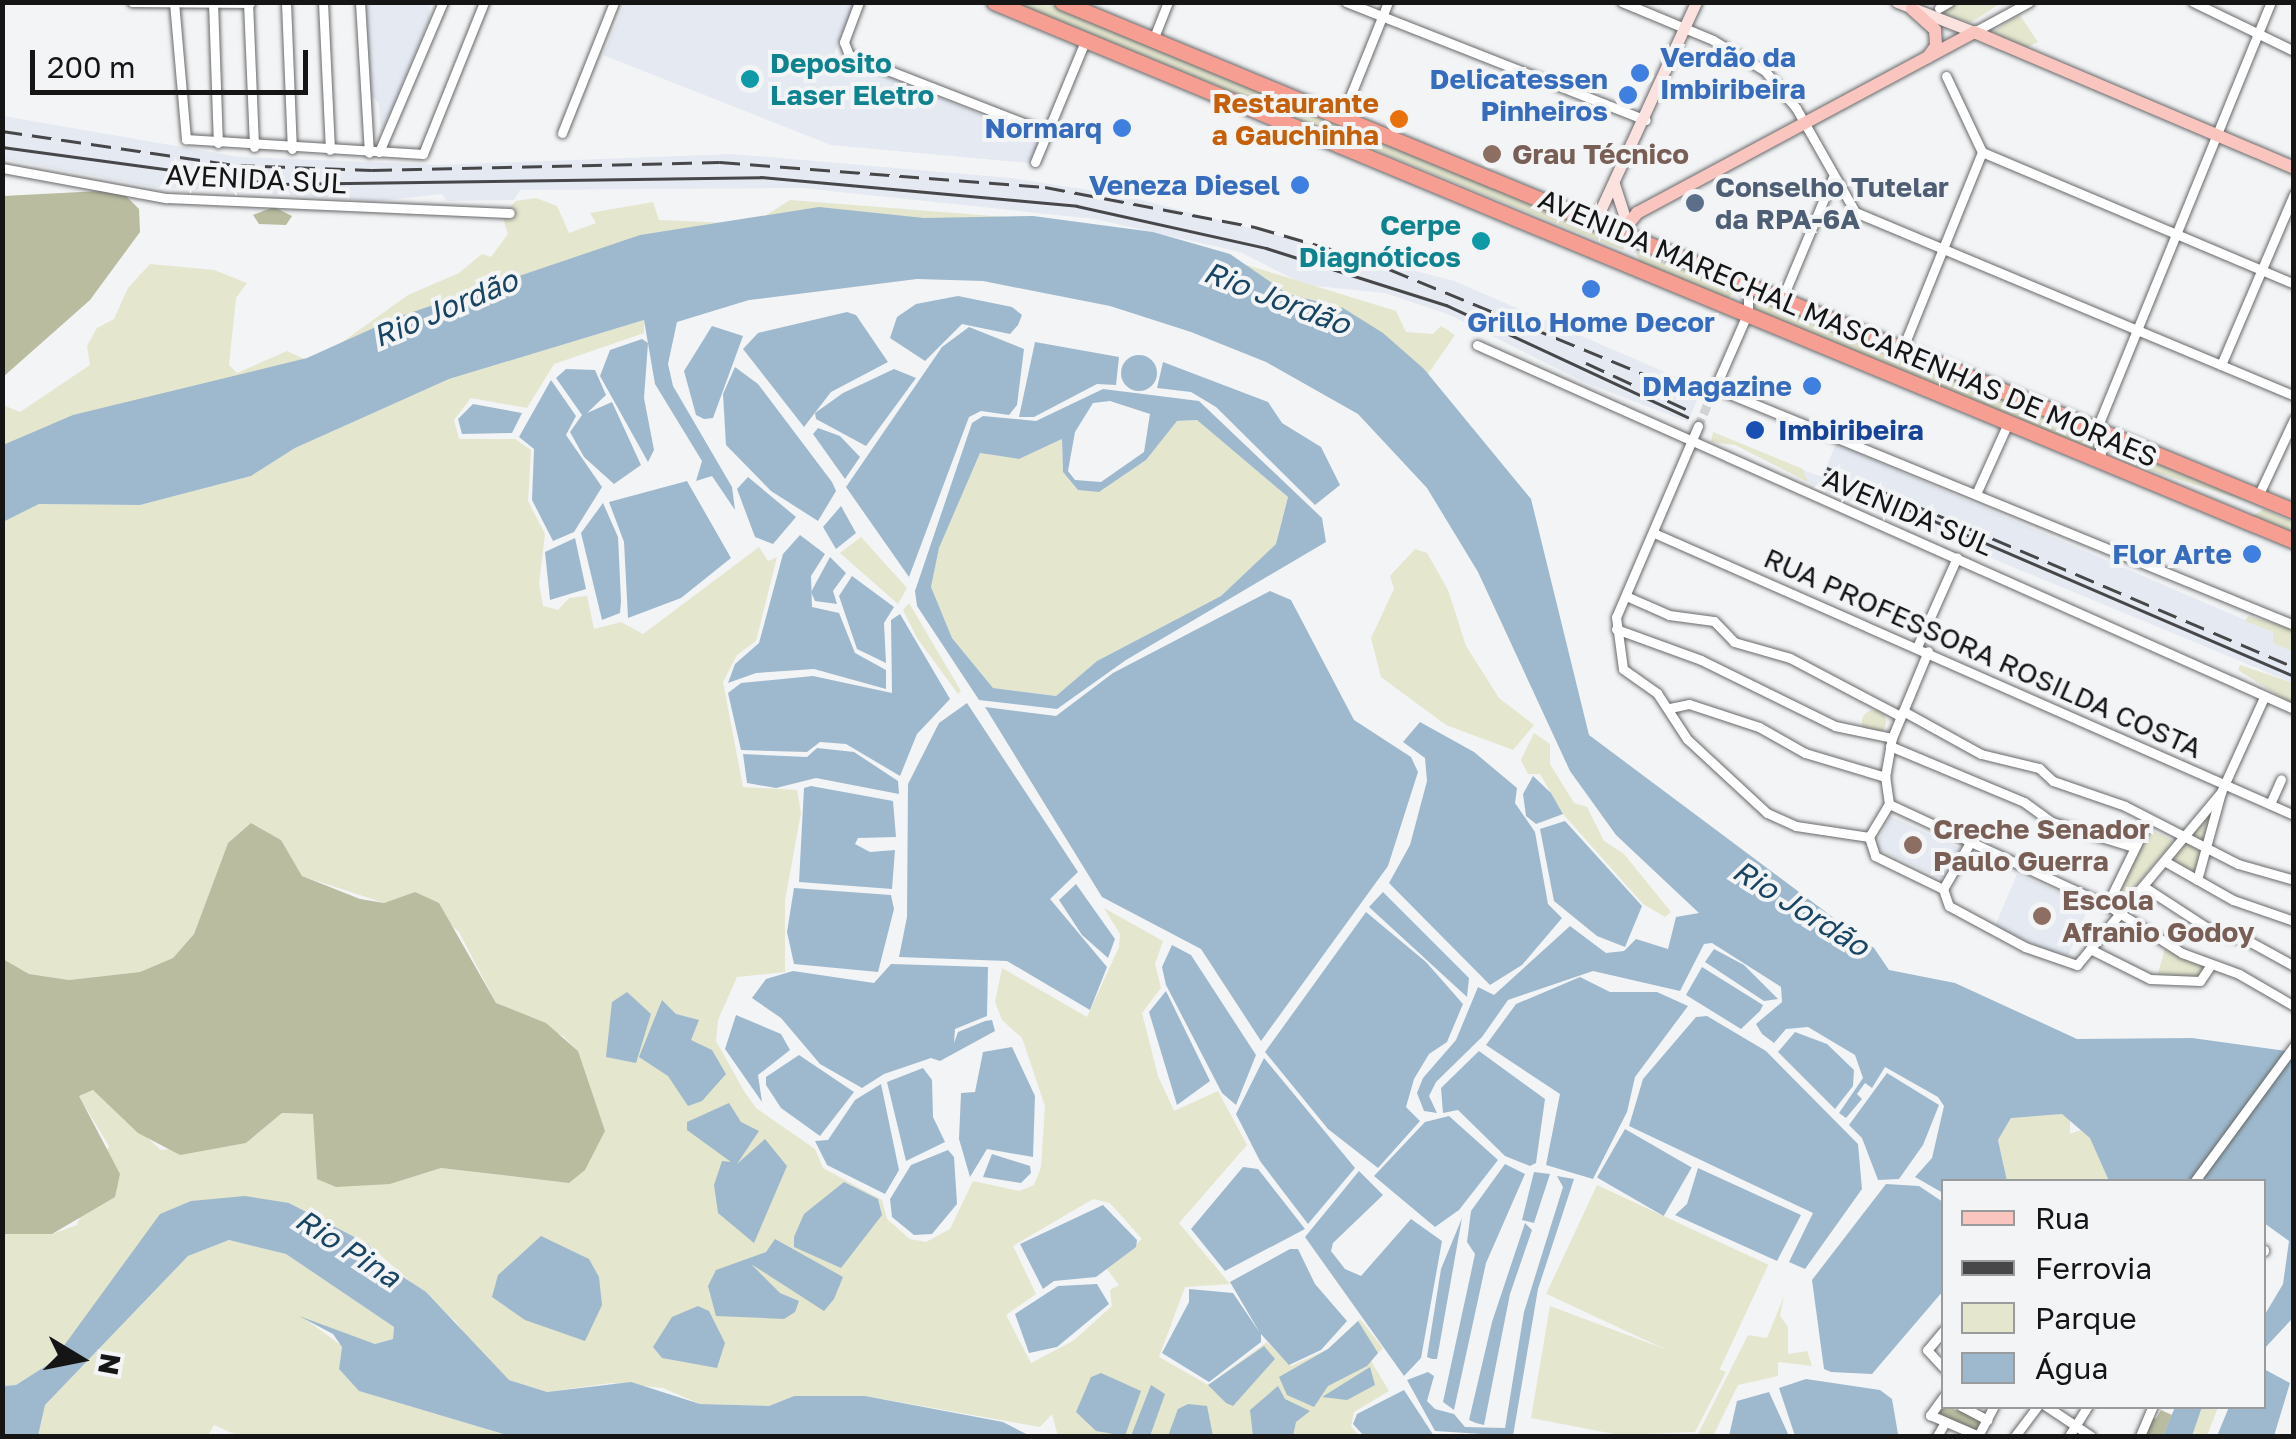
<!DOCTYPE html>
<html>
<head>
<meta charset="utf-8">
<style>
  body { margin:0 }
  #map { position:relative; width:2296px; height:1439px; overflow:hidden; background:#f3f4f6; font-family:"Golos Text",sans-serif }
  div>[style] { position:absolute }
  .built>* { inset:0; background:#e4e9f2; transform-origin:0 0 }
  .green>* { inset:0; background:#e4e6ce; transform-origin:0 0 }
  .round { border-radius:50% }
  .forest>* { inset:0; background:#b9bc9e }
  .water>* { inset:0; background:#9eb9cd; transform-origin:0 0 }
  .street-tunnel>* { height:9px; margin-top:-4.5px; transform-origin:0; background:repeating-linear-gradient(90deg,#d2d3d4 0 9px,transparent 0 13.5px) }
  .roads { filter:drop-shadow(0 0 2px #67696a) drop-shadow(0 0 2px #67696a) }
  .street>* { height:9px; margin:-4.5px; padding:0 4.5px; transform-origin:4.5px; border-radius:4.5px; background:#fff }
  .secondary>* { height:11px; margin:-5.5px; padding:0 5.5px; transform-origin:5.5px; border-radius:5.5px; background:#fce2de }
  .primary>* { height:12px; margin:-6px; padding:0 6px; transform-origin:6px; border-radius:6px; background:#fac5be }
  .highway>* { height:15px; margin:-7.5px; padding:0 7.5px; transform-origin:7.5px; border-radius:7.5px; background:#f69e92 }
  .tram>* { height:2.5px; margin:-1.25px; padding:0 1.25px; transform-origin:1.25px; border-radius:1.25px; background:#474749 }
  .rail>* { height:2.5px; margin-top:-1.25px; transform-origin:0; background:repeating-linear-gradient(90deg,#474749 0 20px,transparent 0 30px) }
  .dots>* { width:28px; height:28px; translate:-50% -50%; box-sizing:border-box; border:5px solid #f3f4f6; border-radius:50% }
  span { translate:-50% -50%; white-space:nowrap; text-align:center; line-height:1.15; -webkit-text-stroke:8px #f3f4f6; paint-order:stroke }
  .shop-label { font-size:28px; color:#366cbe; font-weight:700 }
  .left { translate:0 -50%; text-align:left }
  .right { translate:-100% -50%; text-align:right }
  .culture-label { font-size:28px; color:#0d838f; font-weight:700 }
  .food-label { font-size:28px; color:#c56008; font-weight:700 }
  .education-label { font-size:28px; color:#785e54; font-weight:700 }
  .street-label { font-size:28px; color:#151516 }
  .service-label { font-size:28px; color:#4e5e75; font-weight:700 }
  .transit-label { font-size:28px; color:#164399; font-weight:700 }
  .water-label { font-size:30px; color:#174563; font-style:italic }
  .frame { position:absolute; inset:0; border:5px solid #151516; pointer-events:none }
  .legend { position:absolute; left:1941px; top:1179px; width:325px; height:230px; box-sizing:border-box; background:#f3f4f6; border:2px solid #9a9b9c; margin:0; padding:12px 18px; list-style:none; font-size:30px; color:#151516 }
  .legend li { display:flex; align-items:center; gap:20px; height:50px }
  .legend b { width:50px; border:2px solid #9a9b9c }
  .north { position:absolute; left:30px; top:1309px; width:100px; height:100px; -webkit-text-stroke:8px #f3f4f6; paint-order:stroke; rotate:100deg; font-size:28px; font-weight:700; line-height:40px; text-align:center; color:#151516 }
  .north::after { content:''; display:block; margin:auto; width:35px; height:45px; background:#151516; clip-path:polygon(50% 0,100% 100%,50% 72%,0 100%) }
  .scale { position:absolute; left:30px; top:50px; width:278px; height:45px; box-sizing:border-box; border:5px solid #151516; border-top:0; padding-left:12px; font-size:30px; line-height:35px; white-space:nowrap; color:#151516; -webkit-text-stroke:8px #f3f4f6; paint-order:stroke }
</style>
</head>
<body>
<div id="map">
  <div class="built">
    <i style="clip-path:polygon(366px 3px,429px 3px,430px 18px,381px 133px,379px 103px,371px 96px)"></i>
    <i style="clip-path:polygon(625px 3px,854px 3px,834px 54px,1040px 139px,1030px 163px,831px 145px,603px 55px)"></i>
    <i style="clip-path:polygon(3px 116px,239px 157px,440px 165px,733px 154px,1011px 178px,1126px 196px,1454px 281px,1702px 388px,1688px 422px,1584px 382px,1450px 315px,1385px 293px,1305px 285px,1240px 252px,1095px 219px,802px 188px,520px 190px,514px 200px,447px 201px,442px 194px,376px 201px,153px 187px,3px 159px)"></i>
    <i style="clip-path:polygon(1836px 444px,2273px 632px,2274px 643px,2293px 652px,2293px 683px,1808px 482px,1803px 470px,1822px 477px)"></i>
    <i style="left:1890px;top:816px;width:77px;height:35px;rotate:25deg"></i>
    <i style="left:2017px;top:874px;width:79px;height:58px;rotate:23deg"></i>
  </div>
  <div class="green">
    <i style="clip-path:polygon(1014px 3px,1061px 6px,1626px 242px,1623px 250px,1611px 246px)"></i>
    <i style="clip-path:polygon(1958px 3px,1996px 3px,1998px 5px,1970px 23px,1941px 12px)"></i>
    <i style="clip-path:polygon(2019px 14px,2038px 42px,2026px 48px,1993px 32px)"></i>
    <i style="clip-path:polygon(536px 198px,557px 206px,569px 233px,596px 223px,590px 213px,653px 202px,659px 220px,752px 224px,790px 200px,1019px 218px,1211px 254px,1396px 311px,1406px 332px,1433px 334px,1441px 326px,1455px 335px,1421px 384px,1305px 301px,1186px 256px,1041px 231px,879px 219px,696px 246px,661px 244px,600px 258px,266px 385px,3px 455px,3px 405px,20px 412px,90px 365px,87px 346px,97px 328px,114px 319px,128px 288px,150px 264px,214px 270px,247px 283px,236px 298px,229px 365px,237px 373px,287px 351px,313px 363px,408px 295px,459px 273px,482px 254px,491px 257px,508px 234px,502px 215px,516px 201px)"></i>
    <i style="clip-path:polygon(1636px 252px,1734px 288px,1729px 299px,1640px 263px)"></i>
    <i style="clip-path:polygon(1758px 296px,2095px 433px,2097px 453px,1751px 310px)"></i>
    <i style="clip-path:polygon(evenodd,644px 320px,644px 333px,554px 364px,527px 408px,471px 398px,454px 420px,459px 439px,515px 439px,531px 450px,528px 501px,545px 534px,539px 584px,543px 606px,558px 610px,569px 598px,587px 596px,594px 629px,621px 622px,643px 634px,759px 547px,768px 561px,777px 557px,756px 641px,737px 655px,723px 682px,743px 787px,797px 790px,801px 813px,785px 900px,785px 972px,737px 977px,718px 1020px,716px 1041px,744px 1091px,756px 1108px,815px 1149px,823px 1168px,882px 1200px,887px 1219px,910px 1239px,926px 1242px,950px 1229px,973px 1181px,1019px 1191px,1034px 1185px,1041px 1167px,1045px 1106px,1022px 1038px,1002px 1020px,995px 1002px,1002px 968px,1087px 1017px,1119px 947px,1120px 934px,1104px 908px,1163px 941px,1155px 964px,1161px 988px,1142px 1013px,1158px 1076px,1174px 1111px,1218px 1091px,1247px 1145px,1179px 1223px,1230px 1284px,1185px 1287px,1159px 1357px,1208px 1385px,1267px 1342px,1291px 1366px,1328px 1349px,1360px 1319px,1383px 1348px,1371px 1361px,1389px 1391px,1354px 1412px,1351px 1426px,1359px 1436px,1058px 1436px,1052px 1414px,1040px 1427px,865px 1396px,794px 1396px,769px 1406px,700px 1404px,663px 1388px,611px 1383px,547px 1392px,509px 1380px,486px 1363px,456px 1322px,368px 1244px,289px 1203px,140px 1243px,52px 1362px,16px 1385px,3px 1386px,3px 1234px,52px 1234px,77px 1225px,109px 1146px,78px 1095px,94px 1090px,161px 1150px,246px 1143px,282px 1113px,314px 1114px,317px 1179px,390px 1184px,441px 1168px,569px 1183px,585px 1075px,578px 1051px,563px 1036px,496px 1003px,459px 932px,415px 892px,384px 903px,302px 876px,281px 840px,251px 823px,228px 843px,194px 934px,173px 958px,140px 972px,69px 980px,29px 974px,3px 959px,3px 522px,39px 504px,140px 505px,251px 476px,295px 448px,449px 379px,644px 320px,1093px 1199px,1110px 1203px,1142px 1239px,1107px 1269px,1119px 1285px,1110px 1290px,1112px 1306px,1073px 1341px,1031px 1363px,1006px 1315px,1036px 1294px,1013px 1246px,1093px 1199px)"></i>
    <i style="clip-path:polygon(1197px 420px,1288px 497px,1276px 544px,1221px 596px,1097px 661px,1056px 696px,993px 688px,952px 638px,931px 587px,939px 548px,980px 453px,1019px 459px,1062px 439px,1063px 472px,1078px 490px,1099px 492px,1146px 460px,1177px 421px)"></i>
    <i style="clip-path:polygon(1713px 432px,1803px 469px,1808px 482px,1735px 445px,1711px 442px)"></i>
    <i style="clip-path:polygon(2115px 446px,2250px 502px,2123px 462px)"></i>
    <i style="clip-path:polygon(2264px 509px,2293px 522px,2293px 533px,2253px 516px)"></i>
    <i style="clip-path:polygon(861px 537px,907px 588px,898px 604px,840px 553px)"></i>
    <i style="clip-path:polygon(1415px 549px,1427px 553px,1448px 590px,1466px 646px,1499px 698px,1534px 725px,1513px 750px,1446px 725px,1381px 677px,1371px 638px,1394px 589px,1390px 576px)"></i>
    <i style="clip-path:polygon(909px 603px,961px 691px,958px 694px,917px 638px,903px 610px)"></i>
    <i style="clip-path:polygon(2248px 616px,2293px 629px,2293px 652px,2273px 643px,2273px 632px,2245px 621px)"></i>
    <i style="clip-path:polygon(2240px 665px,2293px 683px,2293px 705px,2238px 670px)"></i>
    <i class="round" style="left:1862px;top:710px;width:24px;height:24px"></i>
    <i style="clip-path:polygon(1534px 733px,1550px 744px,1550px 764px,1574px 803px,1587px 807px,1604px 841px,1624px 854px,1671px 912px,1665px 917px,1643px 904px,1563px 814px,1540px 774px,1528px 774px,1521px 760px)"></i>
    <i style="clip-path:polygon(2228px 794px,2195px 871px,2173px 862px,2172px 858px)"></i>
    <i style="clip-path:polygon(2147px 828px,2174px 841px,2118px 906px,2113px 902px)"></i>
    <i style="clip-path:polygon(2166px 945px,2207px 967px,2196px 979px,2157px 977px)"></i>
    <i style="clip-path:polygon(2070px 1113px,2070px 1134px,2087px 1128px,2109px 1181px,2007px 1181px,1998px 1140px,2012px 1117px)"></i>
    <i style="left:1597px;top:1185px;width:189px;height:120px;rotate:25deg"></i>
    <i style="clip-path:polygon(229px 1240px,286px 1254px,394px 1327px,393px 1339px,375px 1344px,305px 1319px,342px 1346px,339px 1369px,359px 1391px,510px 1436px,239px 1436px,214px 1425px,208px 1436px,38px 1436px,45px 1405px,188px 1256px)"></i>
    <i style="clip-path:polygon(1784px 1296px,1780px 1316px,1788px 1327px,1788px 1354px,1807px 1351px,1812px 1366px,1778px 1362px,1778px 1376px,1738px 1385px,1713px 1436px,1697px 1436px,1748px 1335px,1767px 1338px)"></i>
    <i style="clip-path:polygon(1550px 1306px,1726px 1372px,1695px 1432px,1619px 1435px,1531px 1418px)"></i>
    <i style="clip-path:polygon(2202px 1407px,2218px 1407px,2207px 1436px,2192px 1436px)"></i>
  </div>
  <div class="forest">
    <i style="clip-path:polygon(120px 190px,139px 209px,140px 232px,90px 300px,3px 377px,3px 196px)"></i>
    <i style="clip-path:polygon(274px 207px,292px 216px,286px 225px,259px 224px,253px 215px)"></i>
    <i style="clip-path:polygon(251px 823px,281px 840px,302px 876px,360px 899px,384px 903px,415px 892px,439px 903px,496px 1003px,546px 1023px,578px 1051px,605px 1131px,585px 1170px,569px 1183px,441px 1168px,390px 1184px,336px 1187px,317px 1179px,313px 1114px,282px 1113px,246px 1143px,180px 1155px,138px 1133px,93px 1090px,79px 1096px,120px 1174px,115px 1197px,52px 1234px,3px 1234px,3px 959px,29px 974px,69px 980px,140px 972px,173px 958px,194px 934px,228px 843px)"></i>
    <i style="clip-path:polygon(1943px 1399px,1944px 1406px,1983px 1419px,1976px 1434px,1937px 1412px)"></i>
    <i style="clip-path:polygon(2161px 1410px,2172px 1415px,2163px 1436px,2142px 1436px,2150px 1416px,2156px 1419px)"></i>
  </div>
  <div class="water">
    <i style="clip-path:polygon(819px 207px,924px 218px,1033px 216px,1153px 232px,1230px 254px,1288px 294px,1343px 308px,1383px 333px,1424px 369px,1531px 499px,1589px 735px,1874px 948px,1889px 970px,1955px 983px,2077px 1039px,2192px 1038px,2293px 1052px,2291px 1320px,2264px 1349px,2264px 1316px,2283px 1284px,2289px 1241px,2264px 1223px,2264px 1182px,2109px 1181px,2090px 1138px,2062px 1114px,2011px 1118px,1998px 1140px,2007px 1181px,1944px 1182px,1943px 1193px,1915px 1177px,1932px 1158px,1944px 1106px,1938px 1097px,1885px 1067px,1872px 1088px,1865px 1083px,1857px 1094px,1862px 1099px,1846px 1118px,1839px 1113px,1863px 1078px,1855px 1055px,1808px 1027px,1786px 1029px,1774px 1043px,1762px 1034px,1756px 1024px,1782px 1002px,1781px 987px,1712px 943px,1704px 944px,1680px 991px,1593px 971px,1508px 1000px,1482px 1037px,1436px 1082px,1429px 1096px,1437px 1113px,1424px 1111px,1417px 1093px,1423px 1078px,1456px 1040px,1478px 987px,1494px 995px,1570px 926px,1606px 953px,1624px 951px,1636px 939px,1668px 949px,1676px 917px,1699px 913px,1616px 835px,1570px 771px,1478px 572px,1427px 488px,1358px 414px,1266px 362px,1191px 332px,1110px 306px,983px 281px,917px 279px,749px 300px,677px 322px,668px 364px,673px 386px,732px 487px,735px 510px,712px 476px,696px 481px,702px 461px,655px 384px,644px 320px,449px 379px,295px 448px,251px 476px,140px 505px,39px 504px,3px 522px,3px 445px,73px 415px,307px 358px,398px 317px,640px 235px)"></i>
    <i style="clip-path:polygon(958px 296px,1012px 307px,1022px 315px,1018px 325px,1010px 334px,962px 324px,925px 361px,890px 338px,897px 317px,916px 304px)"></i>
    <i style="clip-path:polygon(847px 312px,856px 315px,888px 362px,831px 392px,804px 427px,743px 349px,758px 333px)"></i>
    <i style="clip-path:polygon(712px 326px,743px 336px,713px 418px,704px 419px,696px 415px,684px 371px)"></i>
    <i style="clip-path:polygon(969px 327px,1024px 349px,1017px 405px,1009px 415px,981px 411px,969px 417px,909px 577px,846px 487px,942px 347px)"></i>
    <i style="clip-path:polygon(642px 339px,648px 343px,644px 398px,654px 450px,648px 462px,600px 376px,610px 350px)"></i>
    <i style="clip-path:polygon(1035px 342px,1119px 357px,1116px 385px,1097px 384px,1034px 417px,1019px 417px)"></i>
    <i class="round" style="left:1121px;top:355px;width:36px;height:36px"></i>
    <i style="clip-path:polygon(1163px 362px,1268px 402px,1282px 423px,1321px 447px,1340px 485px,1315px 505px,1216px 407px,1191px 392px,1157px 388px)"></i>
    <i style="clip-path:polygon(735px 367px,758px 384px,832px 482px,836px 491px,818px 521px,771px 491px,726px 445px,723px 394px)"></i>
    <i style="clip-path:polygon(566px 369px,595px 370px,606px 395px,587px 413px,612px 402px,641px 465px,614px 484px,584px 457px,570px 432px,582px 415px,556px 378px)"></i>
    <i style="clip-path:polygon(894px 369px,916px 378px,866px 446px,816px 419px,815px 413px,843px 393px)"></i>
    <i style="clip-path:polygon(551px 380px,576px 416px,566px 435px,602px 487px,574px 532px,553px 541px,532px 500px,534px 449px,519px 437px)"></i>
    <i style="clip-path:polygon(evenodd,1103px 389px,1199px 401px,1322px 518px,1326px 542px,1126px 660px,1057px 709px,979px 700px,917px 606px,915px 591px,972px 423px,983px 416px,1036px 421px,1103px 389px,1110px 401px,1150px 414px,1144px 452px,1101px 482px,1075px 480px,1068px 471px,1075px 432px,1093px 403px,1110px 401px,1103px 389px,1197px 420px,1288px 497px,1276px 544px,1221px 596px,1097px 661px,1056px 696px,993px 688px,952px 638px,931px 587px,939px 548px,980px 453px,1019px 459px,1062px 439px,1063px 472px,1078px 490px,1099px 492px,1146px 460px,1177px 421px,1197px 420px)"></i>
    <i style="clip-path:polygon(473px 404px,522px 413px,512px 433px,462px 434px,458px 419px)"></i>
    <i style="clip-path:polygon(818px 428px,840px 436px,860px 457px,845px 479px,813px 434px)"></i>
    <i style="clip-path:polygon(748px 477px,796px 517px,773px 544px,755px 537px,737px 489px)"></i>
    <i style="clip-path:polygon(687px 481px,731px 558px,681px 598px,628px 618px,624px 542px,609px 502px)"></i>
    <i style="clip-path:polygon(603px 503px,618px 537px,621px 601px,620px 613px,602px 620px,581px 533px)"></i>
    <i style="clip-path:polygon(841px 506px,856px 533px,836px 549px,823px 527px)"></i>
    <i style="clip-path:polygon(800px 535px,825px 554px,811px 576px,812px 607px,839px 613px,855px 653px,886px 670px,886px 689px,814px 669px,756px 673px,728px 683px,735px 664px,759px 643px,783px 554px)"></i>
    <i style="clip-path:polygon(575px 538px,586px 589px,550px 600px,545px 552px)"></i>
    <i style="clip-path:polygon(830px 557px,846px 573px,833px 591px,837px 604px,815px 601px,811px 592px)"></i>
    <i style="clip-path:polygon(852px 576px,894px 607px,884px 623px,886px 663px,857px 649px,839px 596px)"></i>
    <i style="clip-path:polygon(1270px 591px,1291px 600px,1354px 720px,1411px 757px,1418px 772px,1388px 866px,1261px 1041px,1201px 949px,1102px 897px,985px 707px,1056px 716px,1113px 673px)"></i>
    <i style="clip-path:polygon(900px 614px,950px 699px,917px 734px,900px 776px,846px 744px,820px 742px,807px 752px,741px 750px,728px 693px,741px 683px,813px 676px,892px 693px,891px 620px)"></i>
    <i style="clip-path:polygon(967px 703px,1078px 872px,1050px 899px,1107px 967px,1090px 1010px,1007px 961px,899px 957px,907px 917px,908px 784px,939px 723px)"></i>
    <i style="clip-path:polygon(1420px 722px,1474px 752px,1517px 788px,1515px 803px,1535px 832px,1548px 904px,1562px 918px,1522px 965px,1490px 985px,1389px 883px,1410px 845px,1427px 781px,1425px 758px,1403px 742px)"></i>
    <i style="clip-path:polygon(817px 748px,854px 752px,898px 781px,899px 794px,816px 778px,776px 788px,747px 783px,743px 754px,807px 757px)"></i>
    <i style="clip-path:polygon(1533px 776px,1551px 793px,1563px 814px,1536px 824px,1526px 816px,1523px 794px)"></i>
    <i style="clip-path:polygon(811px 786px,893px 801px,896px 837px,858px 838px,855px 844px,870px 852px,895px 850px,892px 889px,799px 882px,804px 788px)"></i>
    <i style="clip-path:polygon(1565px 821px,1642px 906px,1625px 947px,1597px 936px,1554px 901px,1540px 829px)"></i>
    <i style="clip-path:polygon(1076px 884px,1115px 939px,1108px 958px,1082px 935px,1059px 900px)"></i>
    <i style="clip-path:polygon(794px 888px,891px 895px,894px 909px,878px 972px,794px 964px,787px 932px)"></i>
    <i style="clip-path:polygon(1383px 892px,1469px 978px,1467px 997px,1369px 907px)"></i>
    <i style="clip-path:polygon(1366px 912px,1426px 962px,1463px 1004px,1447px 1042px,1429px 1054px,1414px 1079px,1406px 1107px,1420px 1121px,1378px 1168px,1328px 1129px,1265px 1052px)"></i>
    <i style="clip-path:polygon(1172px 945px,1191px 955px,1256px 1055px,1236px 1105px,1222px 1093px,1166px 985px,1162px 967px)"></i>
    <i style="clip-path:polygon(1714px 949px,1744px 965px,1778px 999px,1764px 1001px,1705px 962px)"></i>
    <i style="clip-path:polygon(891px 964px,988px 967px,987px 1016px,955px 1029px,954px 1043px,958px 1032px,985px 1021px,992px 1020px,995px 1031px,940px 1061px,931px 1058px,884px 1074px,862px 1088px,820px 1064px,781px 1018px,752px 998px,766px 979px,793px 971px,874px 983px)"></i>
    <i style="clip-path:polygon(1702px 967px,1763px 1005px,1760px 1011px,1741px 1029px,1686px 995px)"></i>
    <i style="clip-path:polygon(1580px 977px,1610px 992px,1657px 992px,1688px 1006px,1635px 1077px,1627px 1112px,1593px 1179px,1546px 1165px,1560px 1094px,1486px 1045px,1516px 1004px)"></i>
    <i style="clip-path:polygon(1166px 991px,1210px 1081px,1177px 1105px,1149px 1012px)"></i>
    <i style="clip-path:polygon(627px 992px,651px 1014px,636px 1063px,606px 1057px,612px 1002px)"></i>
    <i style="clip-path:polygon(662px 1000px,676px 1014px,699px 1020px,691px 1040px,712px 1050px,726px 1074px,702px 1101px,688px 1106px,668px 1076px,639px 1057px)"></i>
    <i style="clip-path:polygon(736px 1015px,781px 1034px,790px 1050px,758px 1075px,762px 1102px,725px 1049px)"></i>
    <i style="clip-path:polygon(1707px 1016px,1766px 1051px,1858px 1144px,1862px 1189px,1805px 1269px,1789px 1262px,1813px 1213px,1629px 1126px,1643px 1079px,1696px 1017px)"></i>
    <i style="clip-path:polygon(1795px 1032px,1827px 1044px,1854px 1070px,1853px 1086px,1835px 1109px,1778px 1052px)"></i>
    <i style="clip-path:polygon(1012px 1047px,1035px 1096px,1033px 1157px,987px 1149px,970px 1177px,959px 1139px,961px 1093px,975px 1092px,983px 1052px)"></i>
    <i style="clip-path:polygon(1479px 1051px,1545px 1099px,1536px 1163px,1530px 1166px,1505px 1156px,1458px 1110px,1443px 1113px,1441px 1088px)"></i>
    <i style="clip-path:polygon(799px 1055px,854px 1092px,820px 1136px,781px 1108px,766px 1085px,766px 1077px)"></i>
    <i style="clip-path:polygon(1264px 1058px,1355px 1168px,1308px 1224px,1260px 1161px,1236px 1114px)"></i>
    <i style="clip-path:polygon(923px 1068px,932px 1080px,933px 1117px,945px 1142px,906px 1161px,887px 1082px)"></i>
    <i style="clip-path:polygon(1887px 1073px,1939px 1105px,1923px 1145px,1899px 1179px,1878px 1180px,1862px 1138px,1849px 1125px)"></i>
    <i style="clip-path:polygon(881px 1084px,899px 1170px,885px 1194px,827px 1165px,815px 1141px,828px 1140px,855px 1100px)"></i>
    <i style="clip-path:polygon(729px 1103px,741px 1122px,759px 1131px,737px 1164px,765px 1139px,787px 1166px,754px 1243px,718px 1213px,714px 1185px,722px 1161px,731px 1162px,687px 1130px,687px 1122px)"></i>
    <i style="clip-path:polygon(1449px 1116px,1498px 1160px,1459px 1210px,1435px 1227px,1374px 1176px,1425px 1122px)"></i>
    <i style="left:1625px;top:1129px;width:77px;height:56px;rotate:30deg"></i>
    <i style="clip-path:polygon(948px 1150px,954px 1157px,957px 1204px,932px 1234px,914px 1235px,892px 1217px,890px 1199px,911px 1165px)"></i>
    <i style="clip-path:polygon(992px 1154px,1030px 1166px,1031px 1173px,1021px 1183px,983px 1177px)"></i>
    <i style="clip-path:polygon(1505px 1164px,1525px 1174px,1486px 1263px,1454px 1410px,1443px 1402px,1475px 1254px,1467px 1242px,1471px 1211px)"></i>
    <i style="clip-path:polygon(1243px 1167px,1258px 1169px,1305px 1229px,1225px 1271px,1191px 1229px)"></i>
    <i style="clip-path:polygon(1698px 1168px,1801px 1215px,1777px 1261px,1675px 1215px,1687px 1204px)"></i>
    <i style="clip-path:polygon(1359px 1171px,1383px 1195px,1333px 1243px,1331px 1251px,1345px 1269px,1361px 1276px,1411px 1219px,1442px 1241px,1421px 1358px,1404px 1376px,1305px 1237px)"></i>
    <i style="clip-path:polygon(1534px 1172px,1550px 1174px,1534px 1223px,1522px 1220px)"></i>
    <i style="clip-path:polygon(1557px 1176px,1574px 1179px,1538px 1289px,1513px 1436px,1435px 1431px,1407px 1380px,1428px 1372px,1434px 1376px,1427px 1401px,1435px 1409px,1454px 1414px,1465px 1427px,1505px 1428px,1524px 1312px,1563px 1187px)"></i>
    <i style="clip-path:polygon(844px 1182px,878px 1199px,882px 1215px,841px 1268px,794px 1247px,794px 1237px,804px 1214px)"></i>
    <i style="clip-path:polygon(1886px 1184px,1919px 1186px,1943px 1202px,1943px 1291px,1872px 1374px,1831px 1372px,1824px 1369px,1812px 1280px)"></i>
    <i style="clip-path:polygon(245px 1196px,289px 1203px,368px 1244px,382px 1263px,426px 1292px,509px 1380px,547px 1392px,631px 1382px,700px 1404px,769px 1406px,794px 1396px,865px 1396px,1003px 1422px,1030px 1436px,510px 1436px,359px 1391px,339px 1369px,342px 1347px,333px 1334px,299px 1316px,375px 1344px,393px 1339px,394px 1327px,286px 1254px,229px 1240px,188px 1256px,45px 1405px,38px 1436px,3px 1436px,3px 1386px,16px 1385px,52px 1362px,160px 1214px,191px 1201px)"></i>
    <i style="clip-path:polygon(1103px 1205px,1137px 1240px,1136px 1247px,1096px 1277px,1054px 1281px,1043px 1289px,1020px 1244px)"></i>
    <i style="clip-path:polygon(1462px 1218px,1437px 1359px,1432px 1359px,1427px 1357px,1441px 1269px)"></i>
    <i style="clip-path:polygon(1525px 1223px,1532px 1230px,1510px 1294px,1484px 1425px,1476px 1423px,1469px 1420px,1492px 1322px)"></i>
    <i style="clip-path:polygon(541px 1236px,589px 1259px,599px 1277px,602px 1305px,585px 1341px,525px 1320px,492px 1297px,498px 1275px)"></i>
    <i style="clip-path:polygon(775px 1239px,843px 1277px,834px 1299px,824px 1311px,751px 1264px,780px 1293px,799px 1301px,795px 1312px,784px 1319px,716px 1316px,708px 1286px,716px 1270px,766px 1252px)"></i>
    <i style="clip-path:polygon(1290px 1249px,1298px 1249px,1315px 1284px,1347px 1321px,1321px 1350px,1289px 1365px,1261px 1334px,1261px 1342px,1209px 1382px,1162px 1353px,1189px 1302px,1189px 1289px,1233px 1293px,1260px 1333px,1230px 1282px)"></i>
    <i style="clip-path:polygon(1097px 1284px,1109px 1304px,1057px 1347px,1029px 1353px,1015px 1314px,1058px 1286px)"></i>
    <i style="clip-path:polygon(698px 1306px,709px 1311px,725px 1343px,717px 1368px,662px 1358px,653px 1347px,672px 1317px)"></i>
    <i style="clip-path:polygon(1358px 1321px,1378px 1353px,1367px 1366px,1328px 1386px,1314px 1407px,1287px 1395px,1279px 1377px,1328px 1349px)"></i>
    <i style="clip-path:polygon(1264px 1346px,1275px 1359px,1233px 1406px,1226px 1403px,1208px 1385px)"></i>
    <i style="clip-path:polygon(1370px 1367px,1375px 1385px,1347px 1400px,1322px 1397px)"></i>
    <i style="clip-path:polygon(2264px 1369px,2290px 1383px,2274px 1436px,2217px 1436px,2229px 1407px,2264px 1406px)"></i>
    <i style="clip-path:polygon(1101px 1373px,1141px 1391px,1125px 1436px,1096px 1431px,1076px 1412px,1091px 1377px)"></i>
    <i style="clip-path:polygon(1806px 1379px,1880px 1390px,1892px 1399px,1898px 1434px,1795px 1436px,1779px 1388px)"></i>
    <i style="clip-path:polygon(1151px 1385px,1165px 1394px,1150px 1436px,1131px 1436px)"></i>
    <i style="clip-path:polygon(1278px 1386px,1285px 1399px,1310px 1411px,1296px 1422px,1293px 1436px,1253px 1436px,1250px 1410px)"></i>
    <i style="clip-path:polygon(1404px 1390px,1434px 1436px,1364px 1436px,1353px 1424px,1357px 1414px)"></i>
    <i style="clip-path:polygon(1769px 1392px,1789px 1436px,1729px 1436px,1737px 1401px)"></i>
    <i style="clip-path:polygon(1188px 1404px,1207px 1406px,1213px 1436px,1168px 1436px,1178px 1409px)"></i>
    <i style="clip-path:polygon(2175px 1407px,2202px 1407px,2192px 1436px,2163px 1436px)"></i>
  </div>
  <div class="street-tunnel">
    <i style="left:1698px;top:426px;width:37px;rotate:-66deg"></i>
  </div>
  <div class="roads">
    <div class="street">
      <i style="left:132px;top:2px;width:118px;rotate:0.5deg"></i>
      <i style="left:174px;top:2px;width:138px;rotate:85deg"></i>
      <i style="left:186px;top:139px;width:237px;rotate:3.6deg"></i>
      <i style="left:423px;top:154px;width:164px;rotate:-68.1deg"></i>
      <i style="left:213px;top:2px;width:141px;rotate:88deg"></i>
      <i style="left:248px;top:2px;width:145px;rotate:87.6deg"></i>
      <i style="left:286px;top:2px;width:147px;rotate:87.7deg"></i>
      <i style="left:323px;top:2px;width:148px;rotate:87.3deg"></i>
      <i style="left:360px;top:2px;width:151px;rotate:86.6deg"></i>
      <i style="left:859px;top:2px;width:43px;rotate:110.6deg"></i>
      <i style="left:844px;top:42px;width:14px;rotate:69deg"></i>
      <i style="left:849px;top:55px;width:212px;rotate:21.3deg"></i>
      <i style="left:1346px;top:2px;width:322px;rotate:21.5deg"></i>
      <i style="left:1622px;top:2px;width:99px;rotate:22.7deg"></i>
      <i style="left:1713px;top:40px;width:61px;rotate:30.8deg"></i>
      <i style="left:1765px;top:71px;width:48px;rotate:50deg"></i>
      <i style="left:1796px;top:108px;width:120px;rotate:60.4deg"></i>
      <i style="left:1855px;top:212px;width:476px;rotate:22.7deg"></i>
      <i style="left:2193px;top:2px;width:112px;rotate:25.9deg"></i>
      <i style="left:1939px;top:8px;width:12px;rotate:-31deg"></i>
      <i style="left:1974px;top:32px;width:63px;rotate:-28.6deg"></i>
      <i style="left:1153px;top:40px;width:41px;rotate:-68.5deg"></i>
      <i style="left:1341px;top:119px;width:126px;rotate:-68.1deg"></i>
      <i style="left:562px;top:133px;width:141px;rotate:-68.3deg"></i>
      <i style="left:379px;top:152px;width:163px;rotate:-66.9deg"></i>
      <i style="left:1982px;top:152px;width:339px;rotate:22.9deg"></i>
      <i style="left:1035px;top:162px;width:131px;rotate:-67.5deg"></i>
      <i style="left:2px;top:168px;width:167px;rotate:10.4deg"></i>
      <i style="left:166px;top:198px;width:344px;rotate:2.5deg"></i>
      <i style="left:1782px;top:299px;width:132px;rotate:-67.3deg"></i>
      <i style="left:1477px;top:345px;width:894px;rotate:24.01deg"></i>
      <i style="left:1902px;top:350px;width:214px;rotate:-68deg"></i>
      <i style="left:1982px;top:152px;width:84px;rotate:-115.3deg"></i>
      <i style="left:2221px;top:365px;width:186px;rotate:-66.9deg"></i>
      <i style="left:1715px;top:388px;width:626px;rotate:22.26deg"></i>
      <i style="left:1714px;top:390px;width:85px;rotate:-66.4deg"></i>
      <i style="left:1748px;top:312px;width:27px;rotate:-90deg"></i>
      <i style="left:1698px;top:426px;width:208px;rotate:113.2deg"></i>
      <i style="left:1616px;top:617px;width:52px;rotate:82.3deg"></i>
      <i style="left:1623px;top:669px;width:42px;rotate:35.2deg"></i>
      <i style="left:1657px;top:693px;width:55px;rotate:56.9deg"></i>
      <i style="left:1687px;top:739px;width:109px;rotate:42.8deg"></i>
      <i style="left:1767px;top:813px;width:32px;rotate:24deg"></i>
      <i style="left:1796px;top:826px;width:74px;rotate:8.6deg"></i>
      <i style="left:1869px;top:837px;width:20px;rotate:72deg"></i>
      <i style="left:1875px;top:856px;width:76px;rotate:25.9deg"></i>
      <i style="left:1943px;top:889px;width:18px;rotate:71deg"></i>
      <i style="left:1949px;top:906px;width:86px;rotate:28.3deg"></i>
      <i style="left:2025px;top:947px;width:55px;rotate:19.1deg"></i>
      <i style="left:2077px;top:965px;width:225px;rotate:-50.2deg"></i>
      <i style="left:2221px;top:792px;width:104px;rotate:-65.6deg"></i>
      <i style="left:2102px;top:461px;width:33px;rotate:-99deg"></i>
      <i style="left:2097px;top:428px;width:460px;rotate:-67.8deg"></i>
      <i style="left:1976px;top:494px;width:78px;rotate:-65.7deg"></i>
      <i style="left:2258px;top:496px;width:85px;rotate:-64.9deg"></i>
      <i style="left:1654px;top:533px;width:699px;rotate:23.78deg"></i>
      <i style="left:1626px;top:596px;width:47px;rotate:23.8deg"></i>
      <i style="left:1669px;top:615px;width:45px;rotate:7.6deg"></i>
      <i style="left:1714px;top:621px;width:29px;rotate:46deg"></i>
      <i style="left:1734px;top:642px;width:58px;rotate:15.9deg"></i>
      <i style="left:1790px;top:658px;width:124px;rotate:27.8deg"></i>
      <i style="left:1616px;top:629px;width:90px;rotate:20deg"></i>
      <i style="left:1701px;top:660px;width:149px;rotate:26.2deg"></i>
      <i style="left:1835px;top:726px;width:58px;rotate:11.9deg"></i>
      <i style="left:1917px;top:647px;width:98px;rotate:-66deg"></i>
      <i style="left:1670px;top:708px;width:19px;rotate:-12deg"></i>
      <i style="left:1689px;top:704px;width:74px;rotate:18.2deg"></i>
      <i style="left:1759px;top:727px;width:53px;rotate:29.5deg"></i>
      <i style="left:1805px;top:753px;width:84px;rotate:16.7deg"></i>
      <i style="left:1903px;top:711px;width:89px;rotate:28.9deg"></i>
      <i style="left:1981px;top:754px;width:60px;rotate:13.6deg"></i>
      <i style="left:2039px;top:768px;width:19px;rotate:43deg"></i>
      <i style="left:2053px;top:781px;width:76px;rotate:19.1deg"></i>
      <i style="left:2125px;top:806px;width:127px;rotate:27.2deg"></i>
      <i style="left:2238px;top:864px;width:58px;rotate:15.9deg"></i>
      <i style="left:1890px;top:746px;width:145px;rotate:22.7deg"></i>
      <i style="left:2024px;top:802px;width:34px;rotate:36deg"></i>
      <i style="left:2052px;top:822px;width:86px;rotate:17deg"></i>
      <i style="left:1889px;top:804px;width:240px;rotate:24.9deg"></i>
      <i style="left:2270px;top:804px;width:27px;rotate:-66deg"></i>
      <i style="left:2148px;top:821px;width:93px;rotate:116deg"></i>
      <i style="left:2107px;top:905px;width:89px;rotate:32.6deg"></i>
      <i style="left:2182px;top:953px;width:61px;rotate:20.2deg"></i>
      <i style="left:2239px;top:974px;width:64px;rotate:30.2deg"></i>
      <i style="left:1869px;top:837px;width:39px;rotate:-59deg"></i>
      <i style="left:1889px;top:804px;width:27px;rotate:-98deg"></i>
      <i style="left:1885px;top:777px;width:40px;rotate:-80deg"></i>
      <i style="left:1892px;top:738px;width:94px;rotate:-67.5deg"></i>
      <i style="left:2166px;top:862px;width:77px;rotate:29.6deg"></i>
      <i style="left:2233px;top:900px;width:65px;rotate:19deg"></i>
      <i style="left:2197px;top:880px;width:91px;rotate:-74.7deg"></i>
      <i style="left:2143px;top:886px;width:88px;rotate:33deg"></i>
      <i style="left:2217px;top:934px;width:28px;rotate:10deg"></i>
      <i style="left:2245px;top:939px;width:56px;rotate:28.9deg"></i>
      <i style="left:1943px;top:889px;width:50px;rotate:-59.8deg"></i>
      <i style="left:2090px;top:949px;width:67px;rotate:26.6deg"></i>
      <i style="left:2150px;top:979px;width:50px;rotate:2.3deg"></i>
      <i style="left:2200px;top:981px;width:18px;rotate:-56deg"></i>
      <i style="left:2194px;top:1182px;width:169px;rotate:-53.7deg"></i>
      <i style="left:2264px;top:1251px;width:1px;rotate:-90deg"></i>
      <i style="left:1944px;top:1330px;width:26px;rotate:130deg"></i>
      <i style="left:1927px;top:1350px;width:25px;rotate:47deg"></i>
      <i style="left:1944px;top:1396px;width:24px;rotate:126deg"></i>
      <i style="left:1930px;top:1415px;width:53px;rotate:23.2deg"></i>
      <i style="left:1961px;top:1406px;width:30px;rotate:28deg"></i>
      <i style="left:2046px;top:1406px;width:54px;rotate:33.7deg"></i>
      <i style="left:1937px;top:1436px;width:16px;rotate:-60deg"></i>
      <i style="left:1978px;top:1436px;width:34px;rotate:-62deg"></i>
      <i style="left:2015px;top:1436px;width:38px;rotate:-53deg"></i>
      <i style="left:2069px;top:1436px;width:36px;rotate:-58deg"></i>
      <i style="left:2140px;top:1436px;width:33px;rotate:-67deg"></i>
    </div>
    <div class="secondary">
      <i style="left:1897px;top:2px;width:83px;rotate:21.3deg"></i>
      <i style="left:1614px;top:184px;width:38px;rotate:72deg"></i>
      <i style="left:1594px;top:224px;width:244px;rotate:-65.3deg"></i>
    </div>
    <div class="primary">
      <i style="left:1912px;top:9px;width:31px;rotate:42deg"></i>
      <i style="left:1935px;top:30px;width:16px;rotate:86deg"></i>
      <i style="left:1936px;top:46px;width:14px;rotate:126deg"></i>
      <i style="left:1621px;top:233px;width:26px;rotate:-51deg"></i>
      <i style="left:1637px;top:213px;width:383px;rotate:-28.2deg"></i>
      <i style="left:1974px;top:32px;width:348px;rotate:23deg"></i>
    </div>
    <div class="highway">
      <i style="left:994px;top:2px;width:1407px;rotate:22.52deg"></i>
      <i style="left:1062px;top:2px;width:1333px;rotate:22.45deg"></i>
    </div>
  </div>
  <div class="tram">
    <i style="left:2px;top:147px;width:277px;rotate:7.7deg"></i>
    <i style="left:277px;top:184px;width:484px;rotate:-0.8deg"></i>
    <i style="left:761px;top:177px;width:317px;rotate:5.2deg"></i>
    <i style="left:1077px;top:206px;width:194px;rotate:12.5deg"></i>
    <i style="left:1266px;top:248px;width:189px;rotate:17.6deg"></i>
    <i style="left:1446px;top:305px;width:266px;rotate:24.9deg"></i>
    <i style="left:1825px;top:474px;width:511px;rotate:23.3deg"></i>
  </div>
  <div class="rail">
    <i style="left:2px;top:131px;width:235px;rotate:8.3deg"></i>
    <i style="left:235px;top:165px;width:137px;rotate:2.1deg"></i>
    <i style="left:372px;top:170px;width:348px;rotate:-1.3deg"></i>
    <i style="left:720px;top:162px;width:326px;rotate:4.4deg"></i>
    <i style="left:1045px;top:187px;width:214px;rotate:10.8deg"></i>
    <i style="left:1255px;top:227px;width:111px;rotate:16.2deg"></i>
    <i style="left:1362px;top:258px;width:362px;rotate:22.4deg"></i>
    <i style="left:1586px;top:363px;width:115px;rotate:24.8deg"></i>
    <i style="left:1827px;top:468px;width:508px;rotate:23.08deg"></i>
  </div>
  <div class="dots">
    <i style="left:1640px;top:73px;background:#3f7fe0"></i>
    <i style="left:750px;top:79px;background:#0f9aa8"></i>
    <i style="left:1628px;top:95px;background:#3f7fe0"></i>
    <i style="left:1399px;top:119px;background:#e8710a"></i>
    <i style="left:1122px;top:128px;background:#3f7fe0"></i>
    <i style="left:1492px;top:154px;background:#8d6e63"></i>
    <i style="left:1300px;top:185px;background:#3f7fe0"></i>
    <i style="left:1695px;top:203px;background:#5c6f8a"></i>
    <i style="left:1481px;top:241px;background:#0f9aa8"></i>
    <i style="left:1591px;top:289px;background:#3f7fe0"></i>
    <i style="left:1812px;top:386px;background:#3f7fe0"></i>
    <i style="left:1755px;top:430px;background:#1a4fb4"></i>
    <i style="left:2252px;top:554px;background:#3f7fe0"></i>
    <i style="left:1913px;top:845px;background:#8d6e63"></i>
    <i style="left:2042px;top:916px;background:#8d6e63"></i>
  </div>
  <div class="shop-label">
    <span class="left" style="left:1660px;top:73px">Verdão da<br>Imbiribeira</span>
    <span class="right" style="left:1608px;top:95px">Delicatessen<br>Pinheiros</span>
    <span class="right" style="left:1102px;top:128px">Normarq</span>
    <span class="right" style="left:1280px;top:185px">Veneza Diesel</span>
    <span style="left:1591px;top:322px">Grillo Home Decor</span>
    <span class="right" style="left:1792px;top:386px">DMagazine</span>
    <span class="right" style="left:2232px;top:554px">Flor Arte</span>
  </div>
  <div class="culture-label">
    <span class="left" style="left:770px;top:79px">Deposito<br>Laser Eletro</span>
    <span class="right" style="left:1461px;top:241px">Cerpe<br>Diagnóticos</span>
  </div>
  <div class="food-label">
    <span class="right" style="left:1379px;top:119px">Restaurante<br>a Gauchinha</span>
  </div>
  <div class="education-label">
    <span class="left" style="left:1512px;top:154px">Grau Técnico</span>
    <span class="left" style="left:1933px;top:845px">Creche Senador<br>Paulo Guerra</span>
    <span class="left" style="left:2062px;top:916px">Escola<br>Afranio Godoy</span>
  </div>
  <div class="street-label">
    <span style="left:256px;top:179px;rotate:3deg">AVENIDA SUL</span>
    <span style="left:1848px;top:328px;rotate:23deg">AVENIDA MARECHAL MASCARENHAS DE MORAES</span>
    <span style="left:1908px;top:512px;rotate:23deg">AVENIDA SUL</span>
    <span style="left:1983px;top:653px;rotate:24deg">RUA PROFESSORA ROSILDA COSTA</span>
  </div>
  <div class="service-label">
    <span class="left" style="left:1715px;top:203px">Conselho Tutelar<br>da RPA-6A</span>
  </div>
  <div class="transit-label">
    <span class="left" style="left:1778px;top:430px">Imbiribeira</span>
  </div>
  <div class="water-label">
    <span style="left:1277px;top:298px;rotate:21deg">Rio Jordão</span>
    <span style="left:445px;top:308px;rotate:-23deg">Rio Jordão</span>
    <span style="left:1801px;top:908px;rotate:32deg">Rio Jordão</span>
    <span style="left:348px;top:1248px;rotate:33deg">Rio Pina</span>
  </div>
  <div class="frame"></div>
  <ul class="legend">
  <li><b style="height:12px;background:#fac5be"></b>Rua</li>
  <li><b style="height:12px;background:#474749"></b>Ferrovia</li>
  <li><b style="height:28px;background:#e4e6ce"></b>Parque</li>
  <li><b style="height:28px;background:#9eb9cd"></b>Água</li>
  </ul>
  <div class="north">N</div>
  <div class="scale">200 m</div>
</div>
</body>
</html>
